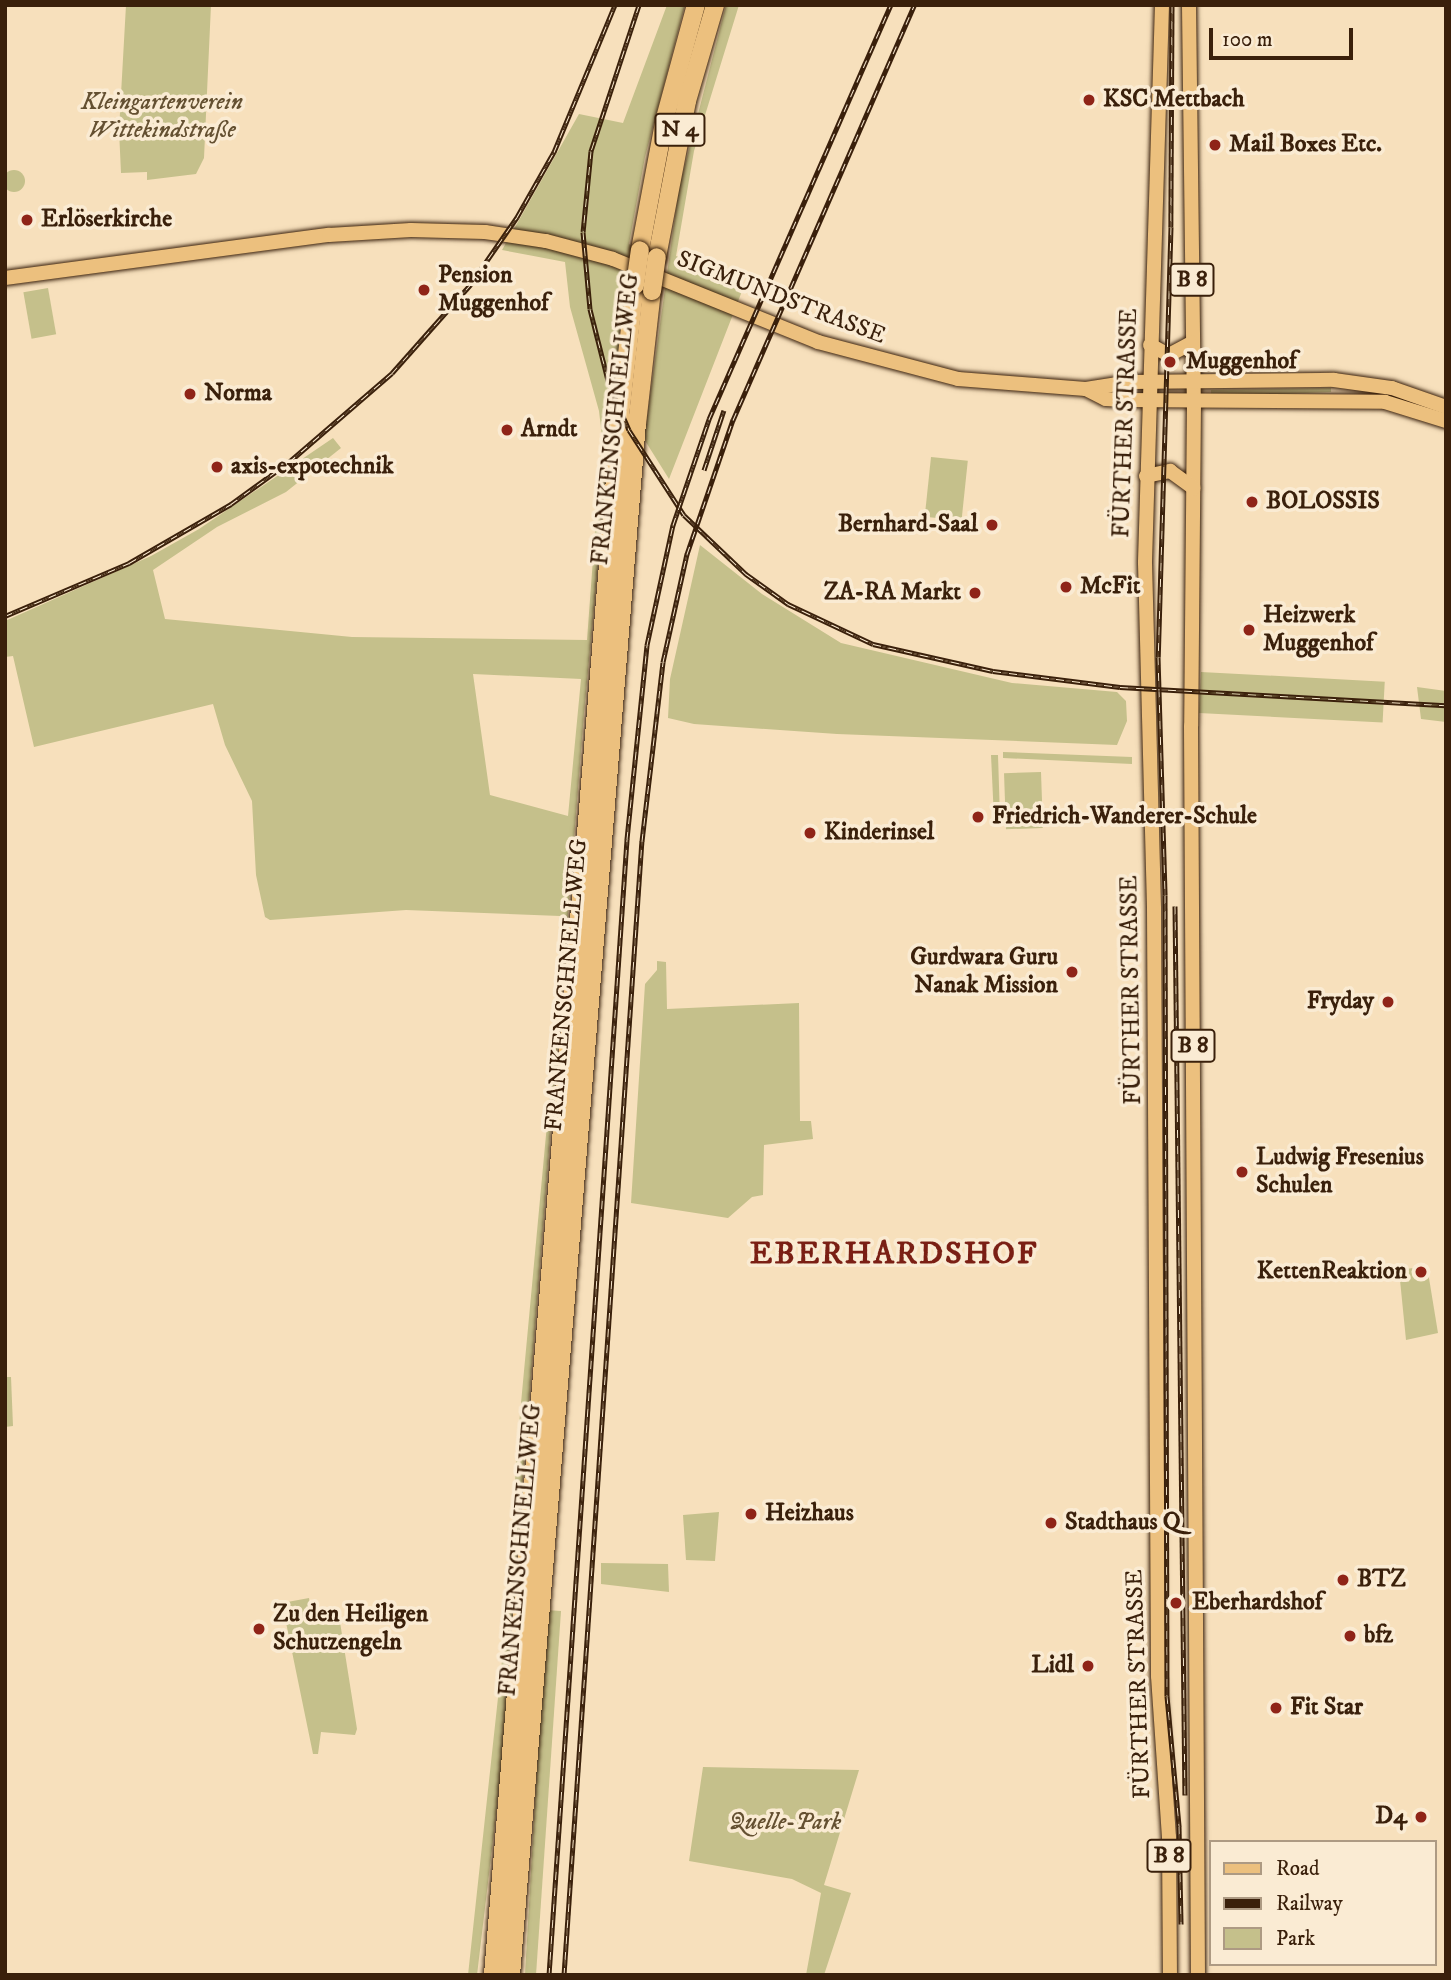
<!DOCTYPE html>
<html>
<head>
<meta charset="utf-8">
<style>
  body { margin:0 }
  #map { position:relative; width:1451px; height:1980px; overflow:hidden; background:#f7e0bc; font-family:"IM FELL DW Pica",serif }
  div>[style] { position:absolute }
  .green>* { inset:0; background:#c5c08b; transform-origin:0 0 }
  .round { border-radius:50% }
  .roads { filter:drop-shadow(0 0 2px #3a200b) drop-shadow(0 0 2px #3a200b) }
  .major>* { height:14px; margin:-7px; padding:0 7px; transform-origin:7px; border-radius:7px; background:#ecc07e }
  .highway>* { height:18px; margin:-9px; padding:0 9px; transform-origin:9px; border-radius:9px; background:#ecc07e }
  .rail>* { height:5px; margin-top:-2.5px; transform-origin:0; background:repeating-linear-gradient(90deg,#faebd3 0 8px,#3a200b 0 16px); box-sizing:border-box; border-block:2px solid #3a200b }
  .bridges { filter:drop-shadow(0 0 2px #3a200b) drop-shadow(0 0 2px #3a200b) }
  .highway-bridge>* { height:18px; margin:-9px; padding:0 9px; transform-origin:9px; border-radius:9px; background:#ecc07e }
  .dots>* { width:19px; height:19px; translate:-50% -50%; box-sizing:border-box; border:4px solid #faebd3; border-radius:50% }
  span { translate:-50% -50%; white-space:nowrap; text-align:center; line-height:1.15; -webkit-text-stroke:7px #faebd3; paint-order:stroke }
  .shield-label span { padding:2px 5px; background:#faebd3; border:2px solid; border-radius:5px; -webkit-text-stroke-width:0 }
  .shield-label { font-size:23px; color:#3a200b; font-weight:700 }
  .poi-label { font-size:24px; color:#3a200b; font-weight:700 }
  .left { translate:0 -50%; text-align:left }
  .right { translate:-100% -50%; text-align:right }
  .park-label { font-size:24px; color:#645031; font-style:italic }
  .street-label { font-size:24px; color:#3a200b }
  .district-label { font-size:32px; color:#7a1f14; font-weight:700; letter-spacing:2px }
  .frame { position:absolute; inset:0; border:7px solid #3a200b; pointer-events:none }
  .legend { position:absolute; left:1209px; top:1840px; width:228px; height:126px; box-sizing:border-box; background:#faebd3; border:2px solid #ad9a83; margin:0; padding:9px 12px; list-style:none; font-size:21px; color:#3a200b }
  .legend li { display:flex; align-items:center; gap:14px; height:35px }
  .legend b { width:35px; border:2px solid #ad9a83 }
  .scale { position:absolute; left:1209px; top:28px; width:144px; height:32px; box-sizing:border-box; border:4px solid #3a200b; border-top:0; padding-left:9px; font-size:21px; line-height:24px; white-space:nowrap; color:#3a200b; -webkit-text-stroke:5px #faebd3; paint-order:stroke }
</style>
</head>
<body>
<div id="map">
  <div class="green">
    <i style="clip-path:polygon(126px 5px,211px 5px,204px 158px,196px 174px,147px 180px,147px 172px,121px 173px,119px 130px)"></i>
    <i style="clip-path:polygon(evenodd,667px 5px,685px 5px,645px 157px,629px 244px,635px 248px,610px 439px,584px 713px,516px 1565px,519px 1584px,509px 1706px,477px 1975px,468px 1975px,508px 1605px,517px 1446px,560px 985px,560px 916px,406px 910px,270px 920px,265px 917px,256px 875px,252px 801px,225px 745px,213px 704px,34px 747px,13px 656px,5px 657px,5px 621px,151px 556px,199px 529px,333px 438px,341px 448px,286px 492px,217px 527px,153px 570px,165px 619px,352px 637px,587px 640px,602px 437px,599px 411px,570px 307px,565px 262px,502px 250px,579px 114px,623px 123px,667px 5px,473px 674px,581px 679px,568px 816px,490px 795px,473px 674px)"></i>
    <i style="clip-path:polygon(726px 5px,739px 5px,694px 151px,676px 256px,744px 286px,669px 479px,644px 439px,679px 188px)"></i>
    <i class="round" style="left:3px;top:170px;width:22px;height:22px"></i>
    <i style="left:48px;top:288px;width:47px;height:25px;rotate:80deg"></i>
    <i style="clip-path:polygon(1331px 388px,1331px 392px,1211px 397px,1211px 390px)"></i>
    <i style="left:931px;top:457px;width:37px;height:60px;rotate:6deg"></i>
    <i style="clip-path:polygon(700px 545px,762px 594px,841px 643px,1012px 683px,1117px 692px,1126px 701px,1127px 721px,1117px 745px,837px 734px,694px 724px,668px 718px,670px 679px)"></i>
    <i style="left:1201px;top:672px;width:184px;height:41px;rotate:3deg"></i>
    <i style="clip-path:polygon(1417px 687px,1446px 691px,1446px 722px,1421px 719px)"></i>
    <i style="clip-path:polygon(1003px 752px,1132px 757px,1132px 764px,1003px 758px)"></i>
    <i style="clip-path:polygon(991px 755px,998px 755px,1000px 819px,994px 819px)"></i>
    <i style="left:1041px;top:772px;width:56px;height:37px;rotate:88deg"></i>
    <i style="clip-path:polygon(657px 961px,666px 962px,667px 1009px,799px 1003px,800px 1121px,811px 1121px,813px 1139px,764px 1145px,763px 1195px,752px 1197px,728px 1218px,631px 1203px,645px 984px,657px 970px)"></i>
    <i style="clip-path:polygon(1427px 1266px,1438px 1333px,1406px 1340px,1399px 1270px)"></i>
    <i style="clip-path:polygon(5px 1377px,11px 1377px,13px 1426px,5px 1427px)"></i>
    <i style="clip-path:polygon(719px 1512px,715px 1561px,686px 1560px,683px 1515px)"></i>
    <i style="clip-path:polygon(601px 1563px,668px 1564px,669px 1592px,601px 1584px)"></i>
    <i style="clip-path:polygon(309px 1598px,313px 1622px,340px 1622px,357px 1729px,355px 1735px,321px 1732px,318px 1754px,313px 1754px,282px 1603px)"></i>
    <i style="clip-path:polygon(546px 1610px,561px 1611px,536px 1975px,525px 1975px)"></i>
    <i style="clip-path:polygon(703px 1767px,859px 1770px,824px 1885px,851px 1893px,824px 1975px,806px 1975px,821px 1893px,792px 1879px,689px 1861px)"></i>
  </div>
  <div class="roads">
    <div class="major">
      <i style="left:1162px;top:5px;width:558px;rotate:91.75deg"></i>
      <i style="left:1145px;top:563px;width:346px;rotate:88.5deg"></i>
      <i style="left:1154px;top:909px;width:767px;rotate:89.7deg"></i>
      <i style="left:1158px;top:1676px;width:161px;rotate:86.1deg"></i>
      <i style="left:1169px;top:1837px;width:138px;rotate:89.6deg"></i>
      <i style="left:1189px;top:5px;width:397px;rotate:89.3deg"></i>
      <i style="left:1194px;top:402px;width:324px;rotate:90.5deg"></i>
      <i style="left:1191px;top:726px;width:1249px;rotate:89.68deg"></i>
      <i style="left:5px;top:278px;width:327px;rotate:-7.6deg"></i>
      <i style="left:329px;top:235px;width:82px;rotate:-3.5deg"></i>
      <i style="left:411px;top:230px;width:74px;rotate:1.5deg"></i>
      <i style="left:485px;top:232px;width:62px;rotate:8.4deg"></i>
      <i style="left:546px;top:241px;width:69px;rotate:15deg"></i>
      <i style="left:613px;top:259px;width:221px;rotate:22deg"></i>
      <i style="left:818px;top:342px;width:145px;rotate:14.8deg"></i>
      <i style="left:958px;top:379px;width:128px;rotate:4.5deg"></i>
      <i style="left:1086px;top:389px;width:45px;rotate:-9deg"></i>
      <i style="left:1130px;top:382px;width:204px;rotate:-0.6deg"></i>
      <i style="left:1334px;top:380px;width:59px;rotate:7.9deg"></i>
      <i style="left:1392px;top:388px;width:57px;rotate:19.4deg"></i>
      <i style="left:1150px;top:345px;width:21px;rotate:28deg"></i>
      <i style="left:1169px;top:355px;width:26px;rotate:-28deg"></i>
      <i style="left:1086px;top:389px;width:22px;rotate:27deg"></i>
      <i style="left:1106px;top:399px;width:18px;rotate:3deg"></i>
      <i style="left:1124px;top:400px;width:261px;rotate:0.4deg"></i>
      <i style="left:1385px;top:402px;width:64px;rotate:17.3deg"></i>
      <i style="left:1146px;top:476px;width:25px;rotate:-12deg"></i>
      <i style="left:1170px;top:471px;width:29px;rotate:36deg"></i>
    </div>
    <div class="highway">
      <i style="left:640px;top:250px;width:134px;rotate:-79.3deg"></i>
      <i style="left:665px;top:118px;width:117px;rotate:-74.7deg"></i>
      <i style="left:657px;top:257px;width:159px;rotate:-79.1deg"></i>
      <i style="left:687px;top:101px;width:100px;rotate:-73.7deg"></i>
      <i style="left:493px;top:1975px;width:1564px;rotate:-85.34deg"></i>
      <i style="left:620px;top:416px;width:132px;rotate:-83.5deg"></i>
      <i style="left:511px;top:1975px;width:1556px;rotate:-85.36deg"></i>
      <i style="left:637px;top:424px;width:134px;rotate:-83.6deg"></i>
    </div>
  </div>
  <div class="rail">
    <i style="left:639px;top:5px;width:154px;rotate:108.2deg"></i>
    <i style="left:591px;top:151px;width:81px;rotate:95.6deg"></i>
    <i style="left:583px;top:232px;width:77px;rotate:84.8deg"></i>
    <i style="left:590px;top:309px;width:77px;rotate:75.8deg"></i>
    <i style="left:609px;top:384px;width:50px;rotate:66.5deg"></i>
    <i style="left:629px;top:430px;width:101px;rotate:57.1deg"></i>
    <i style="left:684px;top:515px;width:86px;rotate:43.6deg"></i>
    <i style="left:746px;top:574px;width:52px;rotate:35.5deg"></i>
    <i style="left:788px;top:604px;width:94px;rotate:25.2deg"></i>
    <i style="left:873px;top:644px;width:123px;rotate:12.7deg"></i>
    <i style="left:993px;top:671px;width:128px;rotate:7.2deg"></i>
    <i style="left:1120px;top:687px;width:326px;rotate:3.2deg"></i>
    <i style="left:1172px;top:5px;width:222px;rotate:90.3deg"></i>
    <i style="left:1171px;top:227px;width:430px;rotate:91.7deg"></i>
    <i style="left:1158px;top:657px;width:238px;rotate:88.3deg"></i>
    <i style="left:1165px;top:895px;width:801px;rotate:89.86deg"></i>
    <i style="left:1167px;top:1696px;width:131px;rotate:84.7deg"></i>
    <i style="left:1179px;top:1826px;width:98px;rotate:88.8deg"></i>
    <i style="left:704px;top:470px;width:63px;rotate:-71.6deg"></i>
    <i style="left:5px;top:616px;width:135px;rotate:-23.1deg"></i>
    <i style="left:129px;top:563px;width:118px;rotate:-30deg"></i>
    <i style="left:231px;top:504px;width:72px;rotate:-35.9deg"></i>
    <i style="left:289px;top:462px;width:136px;rotate:-40.8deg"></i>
    <i style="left:392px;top:373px;width:118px;rotate:-48.4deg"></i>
    <i style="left:470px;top:285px;width:83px;rotate:-55.3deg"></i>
    <i style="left:517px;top:217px;width:75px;rotate:-60.4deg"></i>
    <i style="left:554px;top:152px;width:159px;rotate:-67.5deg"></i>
    <i style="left:1175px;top:906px;width:889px;rotate:89.36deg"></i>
    <i style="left:549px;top:1975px;width:1139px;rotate:-86.07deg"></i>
    <i style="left:627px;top:839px;width:195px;rotate:-84.1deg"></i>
    <i style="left:647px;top:645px;width:123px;rotate:-77.8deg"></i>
    <i style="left:673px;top:525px;width:112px;rotate:-71.2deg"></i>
    <i style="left:709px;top:419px;width:452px;rotate:-66.3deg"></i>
    <i style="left:564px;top:1975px;width:1137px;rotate:-86.07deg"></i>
    <i style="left:642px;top:841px;width:180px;rotate:-83.3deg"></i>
    <i style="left:663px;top:662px;width:111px;rotate:-77.5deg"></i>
    <i style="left:687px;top:554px;width:142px;rotate:-71.1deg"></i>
    <i style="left:733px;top:420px;width:453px;rotate:-66.4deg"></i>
  </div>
  <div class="bridges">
    <div class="highway-bridge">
      <i style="left:635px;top:285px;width:35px;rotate:-82deg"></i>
      <i style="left:652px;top:291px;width:34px;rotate:-82deg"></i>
    </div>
  </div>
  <div class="dots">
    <i style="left:1089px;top:100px;background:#8f2418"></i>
    <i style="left:1215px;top:145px;background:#8f2418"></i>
    <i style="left:27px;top:220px;background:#8f2418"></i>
    <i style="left:424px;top:290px;background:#8f2418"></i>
    <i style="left:1170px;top:362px;background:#8f2418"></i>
    <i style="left:190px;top:394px;background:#8f2418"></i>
    <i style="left:507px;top:430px;background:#8f2418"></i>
    <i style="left:217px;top:467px;background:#8f2418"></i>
    <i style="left:1252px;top:502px;background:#8f2418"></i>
    <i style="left:992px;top:525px;background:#8f2418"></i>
    <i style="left:1066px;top:587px;background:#8f2418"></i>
    <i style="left:975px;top:593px;background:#8f2418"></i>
    <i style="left:1249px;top:630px;background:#8f2418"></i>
    <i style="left:978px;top:817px;background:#8f2418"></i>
    <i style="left:810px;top:833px;background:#8f2418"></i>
    <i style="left:1072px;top:972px;background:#8f2418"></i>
    <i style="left:1388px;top:1002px;background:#8f2418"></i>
    <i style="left:1242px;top:1172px;background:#8f2418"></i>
    <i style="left:1421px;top:1272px;background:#8f2418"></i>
    <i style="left:751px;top:1514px;background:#8f2418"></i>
    <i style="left:1051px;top:1523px;background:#8f2418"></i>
    <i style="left:1343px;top:1580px;background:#8f2418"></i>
    <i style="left:1176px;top:1603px;background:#8f2418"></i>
    <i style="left:259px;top:1629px;background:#8f2418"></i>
    <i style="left:1350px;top:1636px;background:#8f2418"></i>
    <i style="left:1088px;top:1666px;background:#8f2418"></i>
    <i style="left:1276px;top:1708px;background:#8f2418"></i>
    <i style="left:1421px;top:1817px;background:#8f2418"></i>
  </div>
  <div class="shield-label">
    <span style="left:680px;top:130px">N 4</span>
    <span style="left:1192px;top:280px">B 8</span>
    <span style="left:1193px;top:1046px">B 8</span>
    <span style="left:1169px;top:1856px">B 8</span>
  </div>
  <div class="poi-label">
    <span class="left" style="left:1103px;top:100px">KSC Mettbach</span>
    <span class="left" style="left:1229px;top:145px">Mail Boxes Etc.</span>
    <span class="left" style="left:41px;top:220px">Erlöserkirche</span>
    <span class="left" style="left:438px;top:290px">Pension<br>Muggenhof</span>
    <span class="left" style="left:1186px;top:362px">Muggenhof</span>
    <span class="left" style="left:204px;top:394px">Norma</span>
    <span class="left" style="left:521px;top:430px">Arndt</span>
    <span class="left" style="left:231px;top:467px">axis-expotechnik</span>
    <span class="left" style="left:1266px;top:502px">BOLOSSIS</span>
    <span class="right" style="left:978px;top:525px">Bernhard-Saal</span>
    <span class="left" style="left:1080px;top:587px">McFit</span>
    <span class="right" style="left:961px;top:593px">ZA-RA Markt</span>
    <span class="left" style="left:1263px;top:630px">Heizwerk<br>Muggenhof</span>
    <span class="left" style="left:992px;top:817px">Friedrich-Wanderer-Schule</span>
    <span class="left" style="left:824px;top:833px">Kinderinsel</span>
    <span class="right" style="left:1058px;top:972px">Gurdwara Guru<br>Nanak Mission</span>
    <span class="right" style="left:1374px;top:1002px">Fryday</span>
    <span class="left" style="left:1256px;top:1172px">Ludwig Fresenius<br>Schulen</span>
    <span class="right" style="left:1407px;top:1272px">KettenReaktion</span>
    <span class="left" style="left:765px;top:1514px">Heizhaus</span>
    <span class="left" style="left:1065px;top:1523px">Stadthaus Q</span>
    <span class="left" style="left:1357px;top:1580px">BTZ</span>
    <span class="left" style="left:1192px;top:1603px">Eberhardshof</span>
    <span class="left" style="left:273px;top:1629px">Zu den Heiligen<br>Schutzengeln</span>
    <span class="left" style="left:1364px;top:1636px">bfz</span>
    <span class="right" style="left:1074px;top:1666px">Lidl</span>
    <span class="left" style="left:1290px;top:1708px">Fit Star</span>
    <span class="right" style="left:1407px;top:1817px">D4</span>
  </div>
  <div class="park-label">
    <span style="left:162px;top:117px">Kleingartenverein<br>Wittekindstraße</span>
    <span style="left:785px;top:1823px">Quelle-Park</span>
  </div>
  <div class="street-label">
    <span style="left:781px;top:298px;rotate:21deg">SIGMUNDSTRASSE</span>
    <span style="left:616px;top:419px;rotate:-84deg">FRANKENSCHNELLWEG</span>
    <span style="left:1126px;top:423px;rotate:-88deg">FÜRTHER STRASSE</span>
    <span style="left:567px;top:985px;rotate:-85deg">FRANKENSCHNELLWEG</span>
    <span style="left:1132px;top:990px;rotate:-91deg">FÜRTHER STRASSE</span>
    <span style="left:521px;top:1550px;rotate:-85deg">FRANKENSCHNELLWEG</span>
    <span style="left:1139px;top:1684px;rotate:-92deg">FÜRTHER STRASSE</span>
  </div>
  <div class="district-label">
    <span style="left:894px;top:1254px">EBERHARDSHOF</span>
  </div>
  <div class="frame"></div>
  <ul class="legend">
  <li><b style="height:9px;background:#ecc07e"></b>Road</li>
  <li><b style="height:9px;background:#3a200b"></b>Railway</li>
  <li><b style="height:19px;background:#c5c08b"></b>Park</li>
  </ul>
  <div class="scale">100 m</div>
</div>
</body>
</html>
